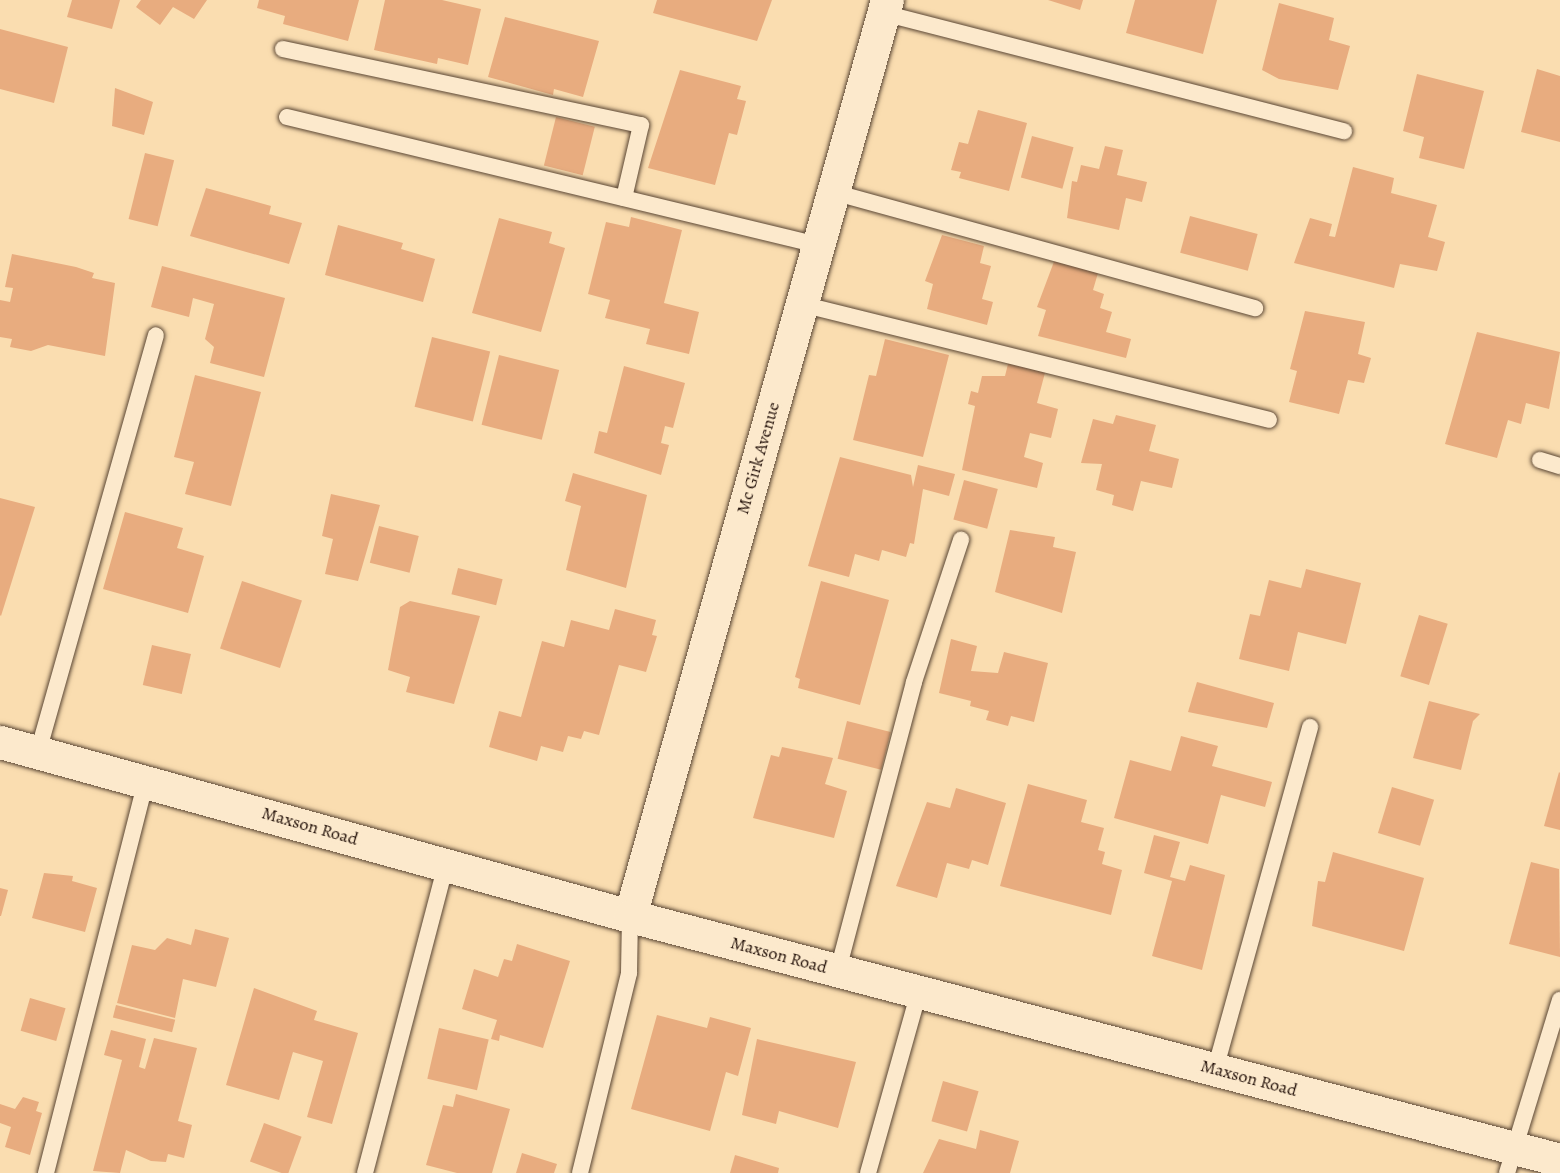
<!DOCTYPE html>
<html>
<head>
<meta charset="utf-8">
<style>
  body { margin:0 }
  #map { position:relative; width:1560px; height:1173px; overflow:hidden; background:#faddb0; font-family:Alegreya,serif }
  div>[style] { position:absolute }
  .building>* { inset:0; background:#e8ac7f; transform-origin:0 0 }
  .roads { filter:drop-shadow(0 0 2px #5a4634) drop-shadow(0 0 2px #5a4634) }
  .lane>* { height:16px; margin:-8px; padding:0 8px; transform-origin:8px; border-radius:8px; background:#fce9cc }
  .street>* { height:33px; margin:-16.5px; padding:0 16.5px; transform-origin:16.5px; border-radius:16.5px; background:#fce9cc }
  .secondary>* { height:33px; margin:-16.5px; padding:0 16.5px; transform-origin:16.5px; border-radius:16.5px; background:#fce9cc }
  span { translate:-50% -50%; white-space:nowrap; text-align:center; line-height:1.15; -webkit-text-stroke:6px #fce9cc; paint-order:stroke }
  .street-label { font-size:18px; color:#25130b }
</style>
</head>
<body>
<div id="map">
  <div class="building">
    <i style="clip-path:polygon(72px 0,120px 0,112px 29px,67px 17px)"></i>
    <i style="clip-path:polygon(141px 0,207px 0,194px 19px,173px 7px,160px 25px,136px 7px)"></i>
    <i style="clip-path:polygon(259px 0,359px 0,348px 41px,283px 24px,285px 16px,257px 8px)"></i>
    <i style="clip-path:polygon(385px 0,442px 0,481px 9px,468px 65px,438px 58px,437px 64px,374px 50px)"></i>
    <i style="clip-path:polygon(657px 0,772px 0,757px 41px,653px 13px)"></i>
    <i style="clip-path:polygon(1048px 0,1083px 0,1080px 10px)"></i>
    <i style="clip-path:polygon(1135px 0,1217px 0,1203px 54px,1126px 33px)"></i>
    <i style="clip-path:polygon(1279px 3px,1334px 18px,1329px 40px,1350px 46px,1338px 90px,1279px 79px,1262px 70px)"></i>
    <i style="clip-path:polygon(505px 17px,599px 41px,583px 97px,554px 89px,553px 95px,488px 77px)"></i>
    <i style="clip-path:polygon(0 29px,68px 47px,54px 103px,0 89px)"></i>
    <i style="clip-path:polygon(1537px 69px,1560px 76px,1560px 142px,1521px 132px)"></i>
    <i style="clip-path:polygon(680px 70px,741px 86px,737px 99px,746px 101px,737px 135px,729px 133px,715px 185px,648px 168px)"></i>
    <i style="clip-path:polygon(1417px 74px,1484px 91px,1464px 169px,1419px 158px,1424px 137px,1403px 131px)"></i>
    <i style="clip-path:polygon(115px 88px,153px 102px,144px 135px,112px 126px)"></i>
    <i style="clip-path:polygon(978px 110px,1027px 123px,1009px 191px,959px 178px,961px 172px,951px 170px,959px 142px,968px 144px)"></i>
    <i style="left:556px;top:117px;width:40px;height:50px;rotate:14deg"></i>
    <i style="left:1032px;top:136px;width:43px;height:43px;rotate:15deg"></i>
    <i style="clip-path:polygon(1105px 146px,1123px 150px,1117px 175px,1147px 182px,1142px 202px,1126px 198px,1119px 230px,1067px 218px,1072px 181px,1077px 182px,1081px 165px,1099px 169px)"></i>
    <i style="left:145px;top:153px;width:30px;height:68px;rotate:14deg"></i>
    <i style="clip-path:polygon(1353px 167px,1394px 178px,1391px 193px,1437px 205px,1428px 237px,1445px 242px,1437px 271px,1400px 264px,1394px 288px,1294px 263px,1310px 218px,1332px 224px,1329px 236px,1335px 237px)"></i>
    <i style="clip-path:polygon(206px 188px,271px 206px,269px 214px,302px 223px,289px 264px,190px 236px)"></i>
    <i style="left:1190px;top:216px;width:70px;height:38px;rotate:15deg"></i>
    <i style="clip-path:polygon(631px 217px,682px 230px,664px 303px,699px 312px,689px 354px,646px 344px,650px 329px,605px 318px,610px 300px,588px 294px,606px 222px,629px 227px)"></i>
    <i style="clip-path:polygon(499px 218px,552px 232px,549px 243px,565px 248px,541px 332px,472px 313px)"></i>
    <i style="clip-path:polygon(338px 225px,403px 243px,401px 249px,435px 259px,423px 302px,325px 275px)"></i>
    <i style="clip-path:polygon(942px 235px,984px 246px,980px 263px,991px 266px,982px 299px,993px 302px,987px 325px,927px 309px,933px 284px,925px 281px)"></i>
    <i style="clip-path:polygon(12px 254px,76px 267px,94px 273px,92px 278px,115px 283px,105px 356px,48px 345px,31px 351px,10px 347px,12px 339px,0 337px,0 300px,10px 302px,13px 288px,5px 287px)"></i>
    <i style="clip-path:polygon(1055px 259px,1098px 273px,1093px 290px,1104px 294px,1100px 308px,1112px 312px,1106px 332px,1131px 339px,1126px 358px,1038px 336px,1046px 310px,1037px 307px)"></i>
    <i style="clip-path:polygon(162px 266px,285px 298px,264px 377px,210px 363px,214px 347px,205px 339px,214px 304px,193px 298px,189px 317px,151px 307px)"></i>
    <i style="clip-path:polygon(1305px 311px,1365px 322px,1358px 354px,1371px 358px,1364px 383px,1348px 380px,1339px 414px,1289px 402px,1297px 371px,1290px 369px)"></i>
    <i style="clip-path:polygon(1477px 332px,1560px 352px,1549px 409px,1526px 403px,1521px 424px,1508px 420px,1497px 458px,1445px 444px)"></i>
    <i style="left:432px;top:337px;width:60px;height:72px;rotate:14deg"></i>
    <i style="clip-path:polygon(885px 339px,949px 355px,923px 457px,853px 440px,869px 375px,876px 376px)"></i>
    <i style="left:499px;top:355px;width:62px;height:72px;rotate:14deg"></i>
    <i style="clip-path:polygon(1009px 360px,1046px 369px,1037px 403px,1058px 409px,1051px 438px,1030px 433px,1024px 457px,1043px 463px,1037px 488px,962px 470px,975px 406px,968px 404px,971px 391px,978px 393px,982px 376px,1005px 376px)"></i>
    <i style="clip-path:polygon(624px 366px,685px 383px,673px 428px,665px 426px,661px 443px,669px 445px,661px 475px,594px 453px,599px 431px,607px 433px)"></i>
    <i style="clip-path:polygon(195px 375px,261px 392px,231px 506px,185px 494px,194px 462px,174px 457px)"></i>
    <i style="clip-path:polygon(1116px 415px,1156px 425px,1149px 451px,1179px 459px,1172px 488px,1141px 481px,1133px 511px,1112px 505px,1114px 495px,1096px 490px,1102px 464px,1081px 463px,1093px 419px,1113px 424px)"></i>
    <i style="clip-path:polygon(840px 457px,911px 475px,913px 487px,918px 465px,955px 474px,949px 496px,923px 489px,914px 544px,910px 543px,906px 557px,882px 550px,879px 561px,855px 554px,849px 577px,808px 566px)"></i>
    <i style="clip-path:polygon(573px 473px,647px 495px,626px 588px,566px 570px,581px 506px,565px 501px)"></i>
    <i style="left:964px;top:480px;width:35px;height:41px;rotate:15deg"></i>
    <i style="clip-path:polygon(331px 494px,380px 505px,358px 581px,325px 574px,333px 539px,322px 536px)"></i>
    <i style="clip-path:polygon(0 498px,35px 507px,1px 616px,0 615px)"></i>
    <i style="clip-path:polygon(125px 512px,183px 528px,177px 548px,204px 556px,188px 613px,103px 589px)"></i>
    <i style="left:379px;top:526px;width:41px;height:38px;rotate:14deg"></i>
    <i style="clip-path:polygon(1010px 530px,1055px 537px,1053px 547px,1076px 552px,1062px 613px,995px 592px)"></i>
    <i style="left:458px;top:568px;width:46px;height:27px;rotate:14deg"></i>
    <i style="clip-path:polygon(1306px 569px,1361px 583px,1346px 644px,1298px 632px,1289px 671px,1239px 659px,1250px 614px,1260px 616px,1269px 580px,1301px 588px)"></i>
    <i style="left:242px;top:581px;width:63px;height:71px;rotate:18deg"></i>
    <i style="clip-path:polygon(821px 581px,889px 600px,860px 705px,798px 688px,800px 679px,795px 677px)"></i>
    <i style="clip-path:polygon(410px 601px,480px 616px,454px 704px,406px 692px,410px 677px,388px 670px,400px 607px)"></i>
    <i style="clip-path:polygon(615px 609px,656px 620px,652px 635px,657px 636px,646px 672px,619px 665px,599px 735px,584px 731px,581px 739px,568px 736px,563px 752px,541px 746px,537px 761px,489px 747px,499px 711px,521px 717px,542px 641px,564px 647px,571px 620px,609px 630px)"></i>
    <i style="left:1419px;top:615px;width:30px;height:64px;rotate:17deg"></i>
    <i style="clip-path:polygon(951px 639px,977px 646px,971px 671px,998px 673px,1004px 652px,1048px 663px,1034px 722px,1011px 716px,1008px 726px,986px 720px,989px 711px,970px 706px,971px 701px,939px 693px)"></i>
    <i style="left:152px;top:645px;width:40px;height:41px;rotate:13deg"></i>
    <i style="clip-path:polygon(1197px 682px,1274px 703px,1267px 728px,1188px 712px)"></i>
    <i style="clip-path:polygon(1429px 701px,1480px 714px,1473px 721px,1461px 770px,1413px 758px)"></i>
    <i style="left:847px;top:721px;width:45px;height:39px;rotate:14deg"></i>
    <i style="clip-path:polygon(1181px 736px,1218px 746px,1212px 766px,1272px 782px,1265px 807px,1221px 795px,1208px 844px,1114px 818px,1130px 760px,1171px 771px)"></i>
    <i style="clip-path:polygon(782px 747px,833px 758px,825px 784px,847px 791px,834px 838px,753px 818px,771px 755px,779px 757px)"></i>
    <i style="clip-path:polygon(1559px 772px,1560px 773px,1560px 830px,1544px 826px)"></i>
    <i style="clip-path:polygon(1028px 784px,1087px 800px,1081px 822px,1104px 828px,1098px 850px,1105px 852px,1102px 864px,1122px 870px,1111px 915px,1000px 886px)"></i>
    <i style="left:1392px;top:787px;width:44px;height:48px;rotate:17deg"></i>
    <i style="clip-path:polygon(956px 788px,1006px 803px,988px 865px,972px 860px,969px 869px,947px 863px,937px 898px,896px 886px,927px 802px,950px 808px)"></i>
    <i style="clip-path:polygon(1154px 835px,1180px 842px,1170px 877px,1185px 881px,1190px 865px,1225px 875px,1202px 970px,1152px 956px,1172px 881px,1144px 873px)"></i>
    <i style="clip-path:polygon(1333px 852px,1424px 878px,1404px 951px,1312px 926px,1318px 881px,1325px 882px)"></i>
    <i style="clip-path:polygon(1531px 862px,1559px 869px,1560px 957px,1509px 944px)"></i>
    <i style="clip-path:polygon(44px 873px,73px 876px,72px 881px,97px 888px,85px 932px,32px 918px)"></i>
    <i style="clip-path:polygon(0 888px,8px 890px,1px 916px,0 916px)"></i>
    <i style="clip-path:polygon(195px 929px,229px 938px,216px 987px,183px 979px,175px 1018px,117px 1003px,132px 945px,155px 950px,167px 938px,191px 945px)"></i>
    <i style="clip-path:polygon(517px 944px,570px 961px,543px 1048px,500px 1035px,499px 1041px,491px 1039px,497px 1020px,462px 1009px,474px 969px,498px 977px,504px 959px,512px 961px)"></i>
    <i style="clip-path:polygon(254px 988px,317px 1011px,314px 1020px,358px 1033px,332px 1124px,307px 1117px,323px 1061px,293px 1052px,279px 1100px,226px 1085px)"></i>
    <i style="left:30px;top:998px;width:37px;height:34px;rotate:16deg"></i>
    <i style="left:116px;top:1005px;width:61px;height:13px;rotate:14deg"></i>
    <i style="clip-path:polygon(657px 1015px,707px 1028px,710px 1017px,751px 1028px,738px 1076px,726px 1072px,710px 1131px,631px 1109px)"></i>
    <i style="left:439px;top:1028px;width:51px;height:52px;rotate:13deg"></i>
    <i style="clip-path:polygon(111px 1030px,146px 1039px,139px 1067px,145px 1069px,154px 1038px,197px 1048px,178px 1121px,192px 1125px,184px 1158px,168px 1154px,166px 1162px,151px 1161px,126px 1150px,120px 1173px,93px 1171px,122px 1060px,104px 1055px)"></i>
    <i style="clip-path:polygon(757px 1039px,856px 1062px,838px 1128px,779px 1111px,776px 1124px,742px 1115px)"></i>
    <i style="left:943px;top:1081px;width:37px;height:42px;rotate:16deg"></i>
    <i style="clip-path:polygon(456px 1094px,510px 1109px,492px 1173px,457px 1173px,426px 1165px,443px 1105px,453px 1107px)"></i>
    <i style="clip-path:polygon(23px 1097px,39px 1102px,36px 1111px,42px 1113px,30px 1155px,5px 1147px,11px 1127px,0 1123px,0 1104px,15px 1109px)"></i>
    <i style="left:264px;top:1123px;width:40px;height:41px;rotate:20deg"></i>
    <i style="clip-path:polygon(980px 1130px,1019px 1141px,1010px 1173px,923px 1173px,939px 1139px,976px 1149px)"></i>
    <i style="clip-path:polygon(522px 1153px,557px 1164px,554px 1173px,516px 1173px)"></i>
    <i style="clip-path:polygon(735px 1155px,779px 1168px,778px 1173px,730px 1173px)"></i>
  </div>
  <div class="roads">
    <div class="lane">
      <i style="left:883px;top:13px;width:476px;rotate:14.4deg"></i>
      <i style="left:283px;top:49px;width:366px;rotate:12deg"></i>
      <i style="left:641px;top:125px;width:75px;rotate:103.1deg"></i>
      <i style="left:287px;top:117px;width:546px;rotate:13.55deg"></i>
      <i style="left:833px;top:192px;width:438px;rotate:15.4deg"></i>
      <i style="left:801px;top:304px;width:482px;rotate:13.9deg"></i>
      <i style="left:1540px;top:460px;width:21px;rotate:17deg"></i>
      <i style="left:38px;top:752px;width:433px;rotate:-74.2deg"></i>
      <i style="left:838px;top:970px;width:298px;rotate:-75.2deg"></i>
      <i style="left:914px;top:682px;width:150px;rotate:-71.7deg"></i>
      <i style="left:1215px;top:1070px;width:356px;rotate:-74.5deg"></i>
      <i style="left:46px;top:1173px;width:406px;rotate:-75.7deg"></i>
      <i style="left:365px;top:1173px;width:318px;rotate:-75.3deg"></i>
      <i style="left:580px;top:1173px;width:206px;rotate:-76.2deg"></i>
      <i style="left:629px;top:973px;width:57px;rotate:-89deg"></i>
      <i style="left:868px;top:1173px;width:188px;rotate:-74.3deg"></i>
      <i style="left:1507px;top:1173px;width:181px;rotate:-73deg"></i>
    </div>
    <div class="street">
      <i style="left:630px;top:916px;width:951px;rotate:-74.33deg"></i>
    </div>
    <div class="secondary">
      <i style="left:0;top:742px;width:654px;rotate:15.44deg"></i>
      <i style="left:630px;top:916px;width:961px;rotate:14.7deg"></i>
    </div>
  </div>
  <div class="street-label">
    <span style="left:758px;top:458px;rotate:-74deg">Mc Girk Avenue</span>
    <span style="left:310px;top:826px;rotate:16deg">Maxson Road</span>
    <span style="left:779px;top:955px;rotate:15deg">Maxson Road</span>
    <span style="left:1249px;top:1078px;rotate:15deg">Maxson Road</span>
  </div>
</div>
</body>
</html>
